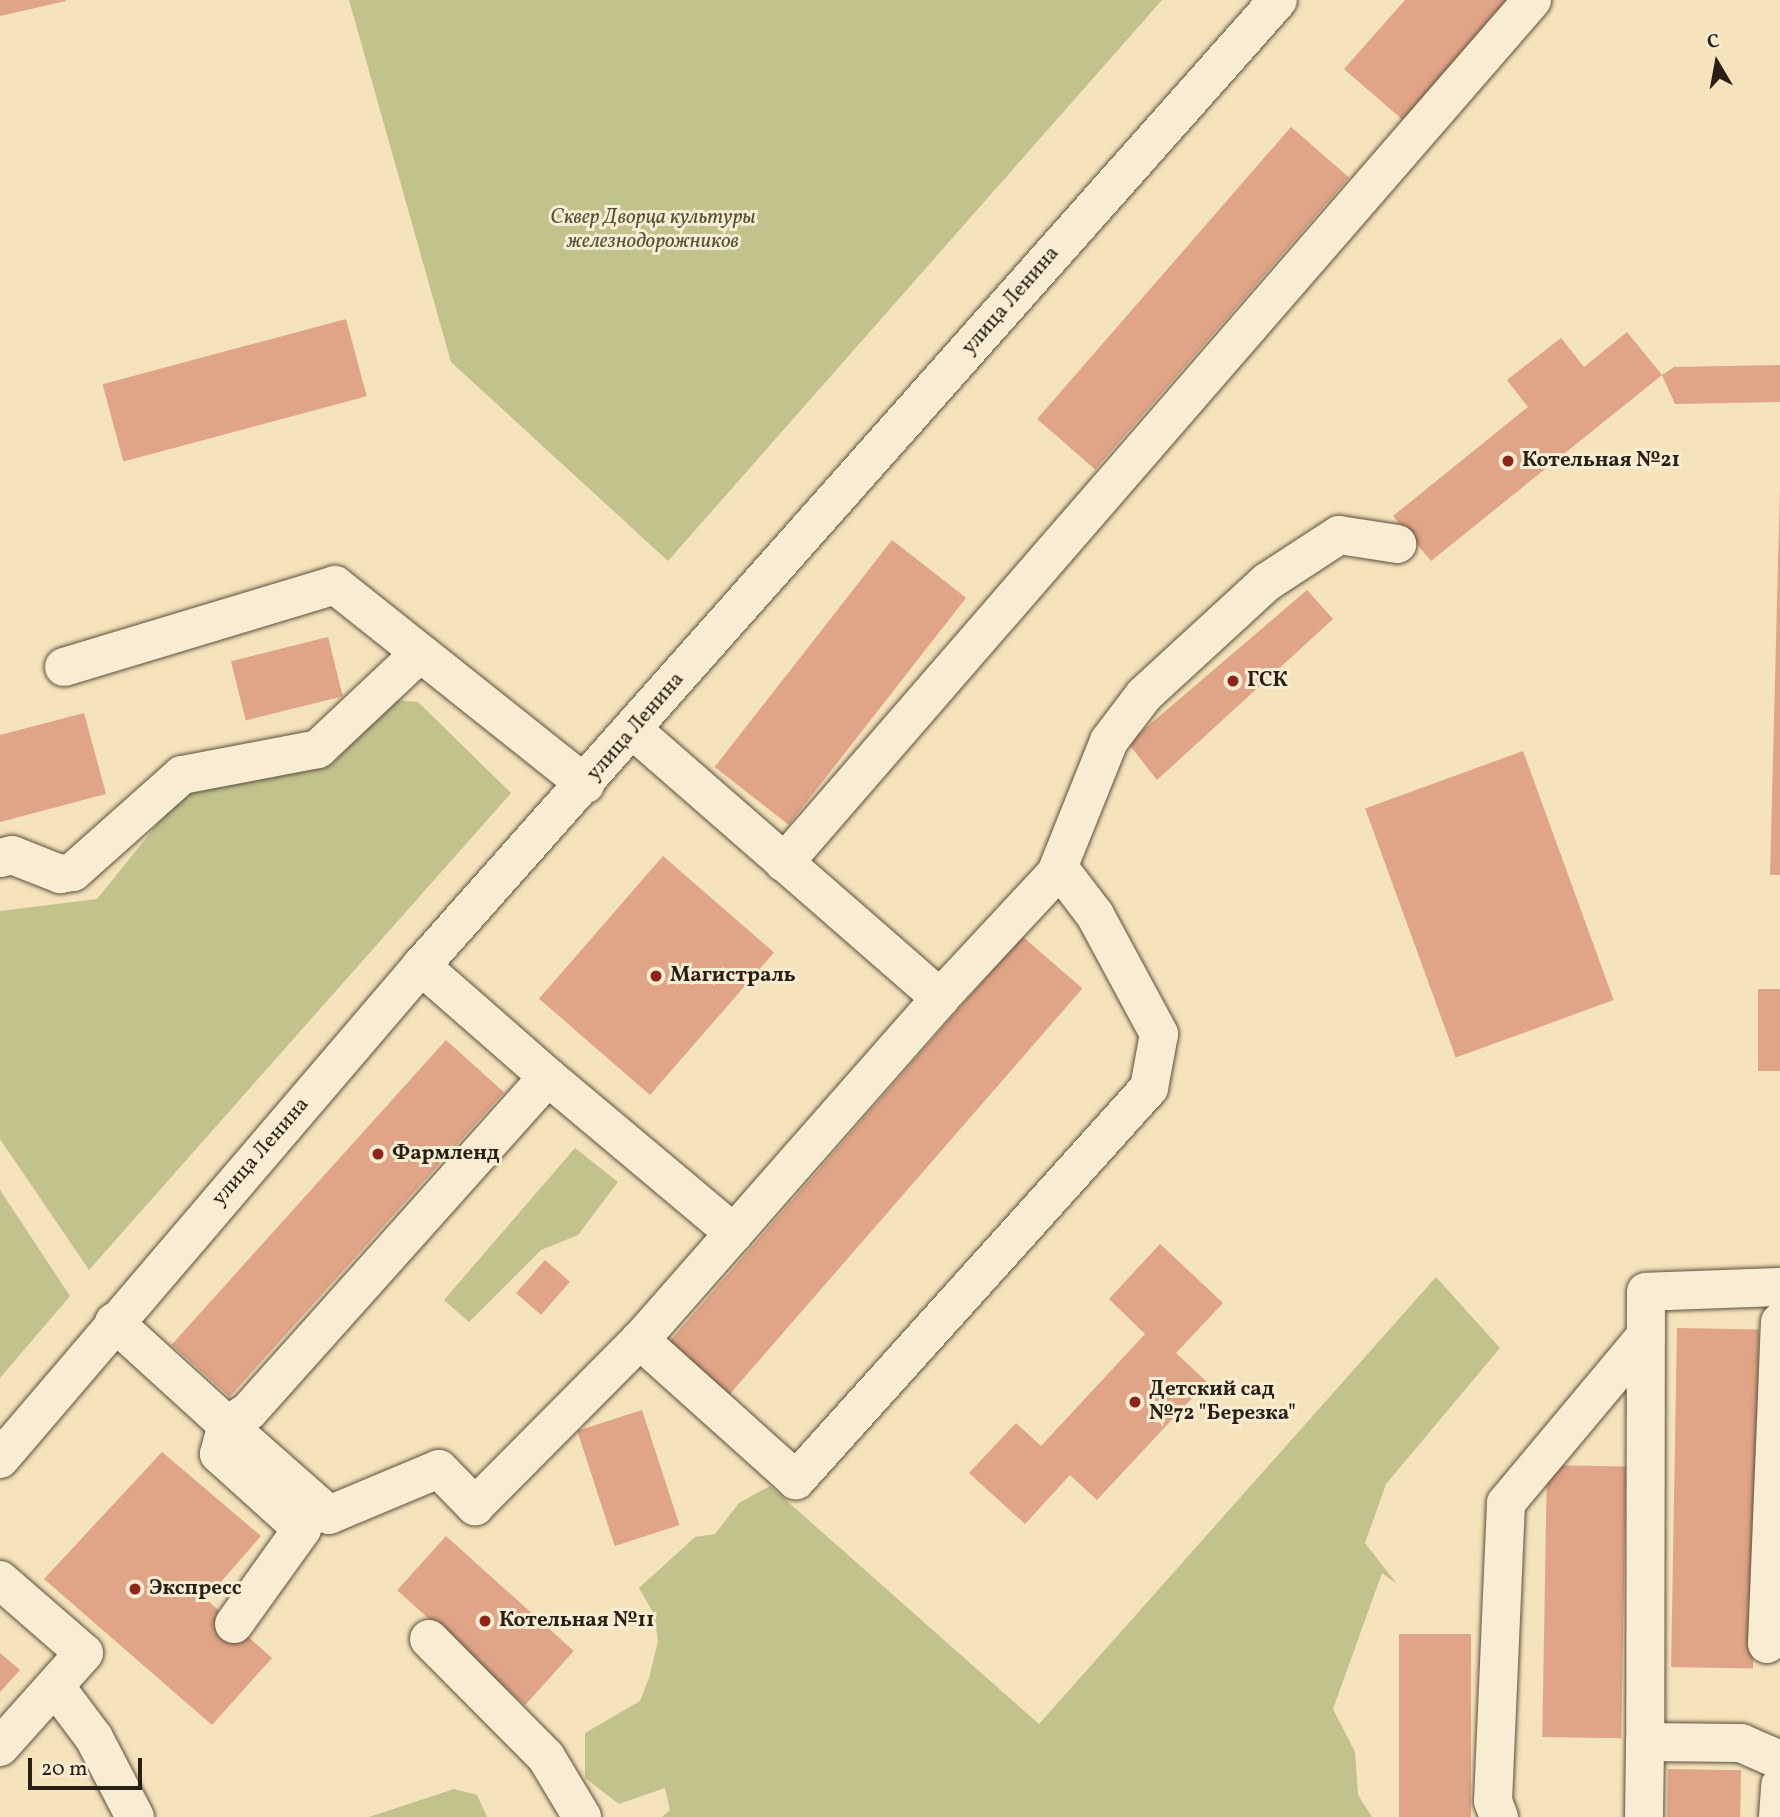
<!DOCTYPE html>
<html>
<head>
<meta charset="utf-8">
<style>
  body { margin:0 }
  #map { position:relative; width:1780px; height:1817px; overflow:hidden; background:#f5e3bb; font-family:Vollkorn,serif }
  div>[style] { position:absolute }
  .green>* { inset:0; background:#c1c28c }
  .building>* { inset:0; background:#e0a486; transform-origin:0 0 }
  .roads { filter:drop-shadow(0 0 2px #5c503e) drop-shadow(0 0 2px #5c503e) }
  .minor>* { height:38px; margin:-19px; padding:0 19px; transform-origin:19px; border-radius:19px; background:#f8edd3 }
  .dots>* { width:19px; height:19px; translate:-50% -50%; box-sizing:border-box; border:4px solid #f8edd3; border-radius:50% }
  span { translate:-50% -50%; white-space:nowrap; text-align:center; line-height:1.15; -webkit-text-stroke:6px #f8edd3; paint-order:stroke }
  .park-label { font-size:21px; color:#575039; font-style:italic }
  .street-label { font-size:21px; color:#291f15 }
  .poi-label { font-size:21px; color:#291f15; font-weight:700 }
  .left { translate:0 -50%; text-align:left }
  .north { position:absolute; left:1682px; top:28px; width:70px; height:70px; -webkit-text-stroke:5px #f8edd3; paint-order:stroke; rotate:350deg; font-size:19px; font-weight:700; line-height:28px; text-align:center; color:#291f15 }
  .north::after { content:''; display:block; margin:auto; width:24px; height:32px; background:#291f15; clip-path:polygon(50% 0,100% 100%,50% 72%,0 100%) }
  .scale { position:absolute; left:28px; top:1758px; width:114px; height:32px; box-sizing:border-box; border:4px solid #291f15; border-top:0; padding-left:9px; font-size:21px; line-height:24px; white-space:nowrap; color:#291f15; -webkit-text-stroke:5px #f8edd3; paint-order:stroke }
</style>
</head>
<body>
<div id="map">
  <div class="green">
    <i style="clip-path:polygon(349px 0,1162px 0,668px 561px,451px 362px)"></i>
    <i style="clip-path:polygon(394px 700px,418px 702px,511px 793px,89px 1270px,0 1139px,0 911px,97px 899px,185px 790px,333px 763px)"></i>
    <i style="clip-path:polygon(575px 1148px,618px 1182px,578px 1235px,541px 1250px,469px 1322px,444px 1300px)"></i>
    <i style="clip-path:polygon(0 1190px,70px 1296px,0 1378px)"></i>
    <i style="clip-path:polygon(1436px 1277px,1500px 1348px,1386px 1484px,1365px 1543px,1397px 1584px,1382px 1573px,1333px 1709px,1355px 1752px,1358px 1795px,1372px 1817px,662px 1817px,670px 1810px,665px 1788px,619px 1804px,585px 1778px,585px 1733px,640px 1701px,649px 1678px,658px 1641px,654px 1614px,639px 1588px,695px 1537px,715px 1534px,739px 1503px,770px 1486px,1039px 1724px)"></i>
    <i style="clip-path:polygon(454px 1789px,477px 1795px,487px 1817px,369px 1817px)"></i>
  </div>
  <div class="building">
    <i style="clip-path:polygon(0 0,66px 0,66px 1px,0 16px)"></i>
    <i style="clip-path:polygon(1405px 0,1511px 0,1404px 121px,1344px 69px)"></i>
    <i style="left:1291px;top:127px;width:77px;height:387px;rotate:41deg"></i>
    <i style="left:346px;top:319px;width:80px;height:252px;rotate:75deg"></i>
    <i style="clip-path:polygon(1627px 332px,1662px 375px,1674px 367px,1780px 365px,1780px 402px,1675px 404px,1662px 375px,1431px 561px,1393px 516px,1528px 407px,1507px 380px,1561px 338px,1584px 367px)"></i>
    <i style="clip-path:polygon(1780px 487px,1780px 875px,1770px 875px)"></i>
    <i style="left:892px;top:540px;width:94px;height:288px;rotate:38deg"></i>
    <i style="clip-path:polygon(1307px 590px,1333px 619px,1157px 780px,1128px 743px)"></i>
    <i style="left:328px;top:637px;width:61px;height:100px;rotate:76deg"></i>
    <i style="clip-path:polygon(84px 713px,106px 794px,0 822px,0 735px)"></i>
    <i style="left:1523px;top:751px;width:265px;height:168px;rotate:70deg"></i>
    <i style="left:663px;top:856px;width:147px;height:189px;rotate:41deg"></i>
    <i style="left:1022px;top:936px;width:80px;height:549px;rotate:41deg"></i>
    <i style="left:1758px;top:989px;width:22px;height:82px"></i>
    <i style="left:446px;top:1040px;width:78px;height:410px;rotate:42deg"></i>
    <i style="clip-path:polygon(1160px 1244px,1223px 1303px,1176px 1353px,1207px 1382px,1097px 1500px,1070px 1475px,1025px 1524px,969px 1473px,1016px 1423px,1041px 1446px,1145px 1334px,1109px 1299px)"></i>
    <i style="left:545px;top:1260px;width:33px;height:44px;rotate:41deg"></i>
    <i style="left:1677px;top:1328px;width:82px;height:339px;rotate:1deg"></i>
    <i style="left:642px;top:1410px;width:121px;height:68px;rotate:72deg"></i>
    <i style="clip-path:polygon(162px 1452px,261px 1536px,206px 1599px,272px 1658px,212px 1725px,44px 1579px)"></i>
    <i style="left:1547px;top:1465px;width:79px;height:272px;rotate:1deg"></i>
    <i style="left:446px;top:1536px;width:172px;height:73px;rotate:42deg"></i>
    <i style="left:1471px;top:1634px;width:183px;height:72px;rotate:90deg"></i>
    <i style="clip-path:polygon(0 1653px,20px 1670px,0 1692px)"></i>
    <i style="left:1668px;top:1769px;width:73px;height:48px;rotate:1deg"></i>
  </div>
  <div class="roads">
    <div class="minor">
      <i style="left:64px;top:667px;width:283px;rotate:-16.8deg"></i>
      <i style="left:335px;top:585px;width:320px;rotate:38.5deg"></i>
      <i style="left:633px;top:730px;width:408px;rotate:41.1deg"></i>
      <i style="left:940px;top:998px;width:176px;rotate:-47.1deg"></i>
      <i style="left:1060px;top:869px;width:58px;rotate:52.7deg"></i>
      <i style="left:1095px;top:915px;width:135px;rotate:61.7deg"></i>
      <i style="left:1159px;top:1034px;width:55px;rotate:100.5deg"></i>
      <i style="left:1149px;top:1088px;width:528px;rotate:132deg"></i>
      <i style="left:796px;top:1480px;width:210px;rotate:-138.1deg"></i>
      <i style="left:640px;top:1340px;width:455px;rotate:-48.7deg"></i>
      <i style="left:0;top:858px;width:12px;rotate:-14deg"></i>
      <i style="left:12px;top:855px;width:52px;rotate:21.6deg"></i>
      <i style="left:60px;top:874px;width:13px;rotate:-9deg"></i>
      <i style="left:73px;top:872px;width:146px;rotate:-41.7deg"></i>
      <i style="left:182px;top:775px;width:138px;rotate:-10.8deg"></i>
      <i style="left:318px;top:749px;width:137px;rotate:-43.2deg"></i>
      <i style="left:784px;top:863px;width:1142px;rotate:-49.08deg"></i>
      <i style="left:1056px;top:873px;width:142px;rotate:-68.1deg"></i>
      <i style="left:1109px;top:741px;width:58px;rotate:-52.7deg"></i>
      <i style="left:1144px;top:695px;width:167px;rotate:-42.6deg"></i>
      <i style="left:1267px;top:582px;width:86px;rotate:-33.1deg"></i>
      <i style="left:1339px;top:535px;width:59px;rotate:8.8deg"></i>
      <i style="left:548px;top:1077px;width:243px;rotate:40deg"></i>
      <i style="left:1780px;top:1287px;width:134px;rotate:177.9deg"></i>
      <i style="left:1646px;top:1292px;width:450px;rotate:90.1deg"></i>
      <i style="left:1645px;top:1742px;width:96px;rotate:0.6deg"></i>
      <i style="left:1741px;top:1743px;width:43px;rotate:23.6deg"></i>
      <i style="left:114px;top:1322px;width:153px;rotate:42.3deg"></i>
      <i style="left:227px;top:1425px;width:26px;rotate:-32deg"></i>
      <i style="left:249px;top:1411px;width:448px;rotate:-48.2deg"></i>
      <i style="left:548px;top:1077px;width:169px;rotate:-138.8deg"></i>
      <i style="left:0;top:1459px;width:648px;rotate:-49.5deg"></i>
      <i style="left:421px;top:966px;width:1291px;rotate:-48.42deg"></i>
      <i style="left:0;top:1580px;width:111px;rotate:41deg"></i>
      <i style="left:84px;top:1653px;width:126px;rotate:131.8deg"></i>
      <i style="left:234px;top:1624px;width:117px;rotate:-54.4deg"></i>
      <i style="left:302px;top:1529px;width:112px;rotate:-137.9deg"></i>
      <i style="left:219px;top:1454px;width:30px;rotate:-75deg"></i>
      <i style="left:227px;top:1425px;width:136px;rotate:41.4deg"></i>
      <i style="left:329px;top:1515px;width:119px;rotate:-22.7deg"></i>
      <i style="left:439px;top:1469px;width:52px;rotate:45.8deg"></i>
      <i style="left:475px;top:1506px;width:234px;rotate:-45.2deg"></i>
      <i style="left:429px;top:1639px;width:166px;rotate:45.2deg"></i>
      <i style="left:546px;top:1757px;width:70px;rotate:59deg"></i>
      <i style="left:1767px;top:1644px;width:322px;rotate:-87.7deg"></i>
      <i style="left:55px;top:1686px;width:65px;rotate:53.1deg"></i>
      <i style="left:94px;top:1738px;width:89px;rotate:62.6deg"></i>
      <i style="left:1499px;top:1817px;width:17px;rotate:-111deg"></i>
      <i style="left:1493px;top:1801px;width:298px;rotate:-87.5deg"></i>
      <i style="left:1506px;top:1503px;width:217px;rotate:-50.1deg"></i>
      <i style="left:1644px;top:1817px;width:75px;rotate:-89.2deg"></i>
      <i style="left:1778px;top:1817px;width:32px;rotate:-86deg"></i>
    </div>
  </div>
  <div class="dots">
    <i style="left:1508px;top:461px;background:#8f2418"></i>
    <i style="left:1233px;top:681px;background:#8f2418"></i>
    <i style="left:656px;top:976px;background:#8f2418"></i>
    <i style="left:378px;top:1154px;background:#8f2418"></i>
    <i style="left:1135px;top:1402px;background:#8f2418"></i>
    <i style="left:135px;top:1589px;background:#8f2418"></i>
    <i style="left:485px;top:1621px;background:#8f2418"></i>
  </div>
  <div class="park-label">
    <span style="left:653px;top:230px">Сквер Дворца культуры<br>железнодорожников</span>
  </div>
  <div class="street-label">
    <span style="left:1011px;top:301px;rotate:-49deg">улица Ленина</span>
    <span style="left:636px;top:727px;rotate:-49deg">улица Ленина</span>
    <span style="left:261px;top:1152px;rotate:-49deg">улица Ленина</span>
  </div>
  <div class="poi-label">
    <span class="left" style="left:1522px;top:461px">Котельная №21</span>
    <span class="left" style="left:1247px;top:681px">ГСК</span>
    <span class="left" style="left:670px;top:976px">Магистраль</span>
    <span class="left" style="left:392px;top:1154px">Фармленд</span>
    <span class="left" style="left:1149px;top:1402px">Детский сад<br>№72 "Березка"</span>
    <span class="left" style="left:149px;top:1589px">Экспресс</span>
    <span class="left" style="left:499px;top:1621px">Котельная №11</span>
  </div>
  <div class="north">С</div>
  <div class="scale">20 m</div>
</div>
</body>
</html>
